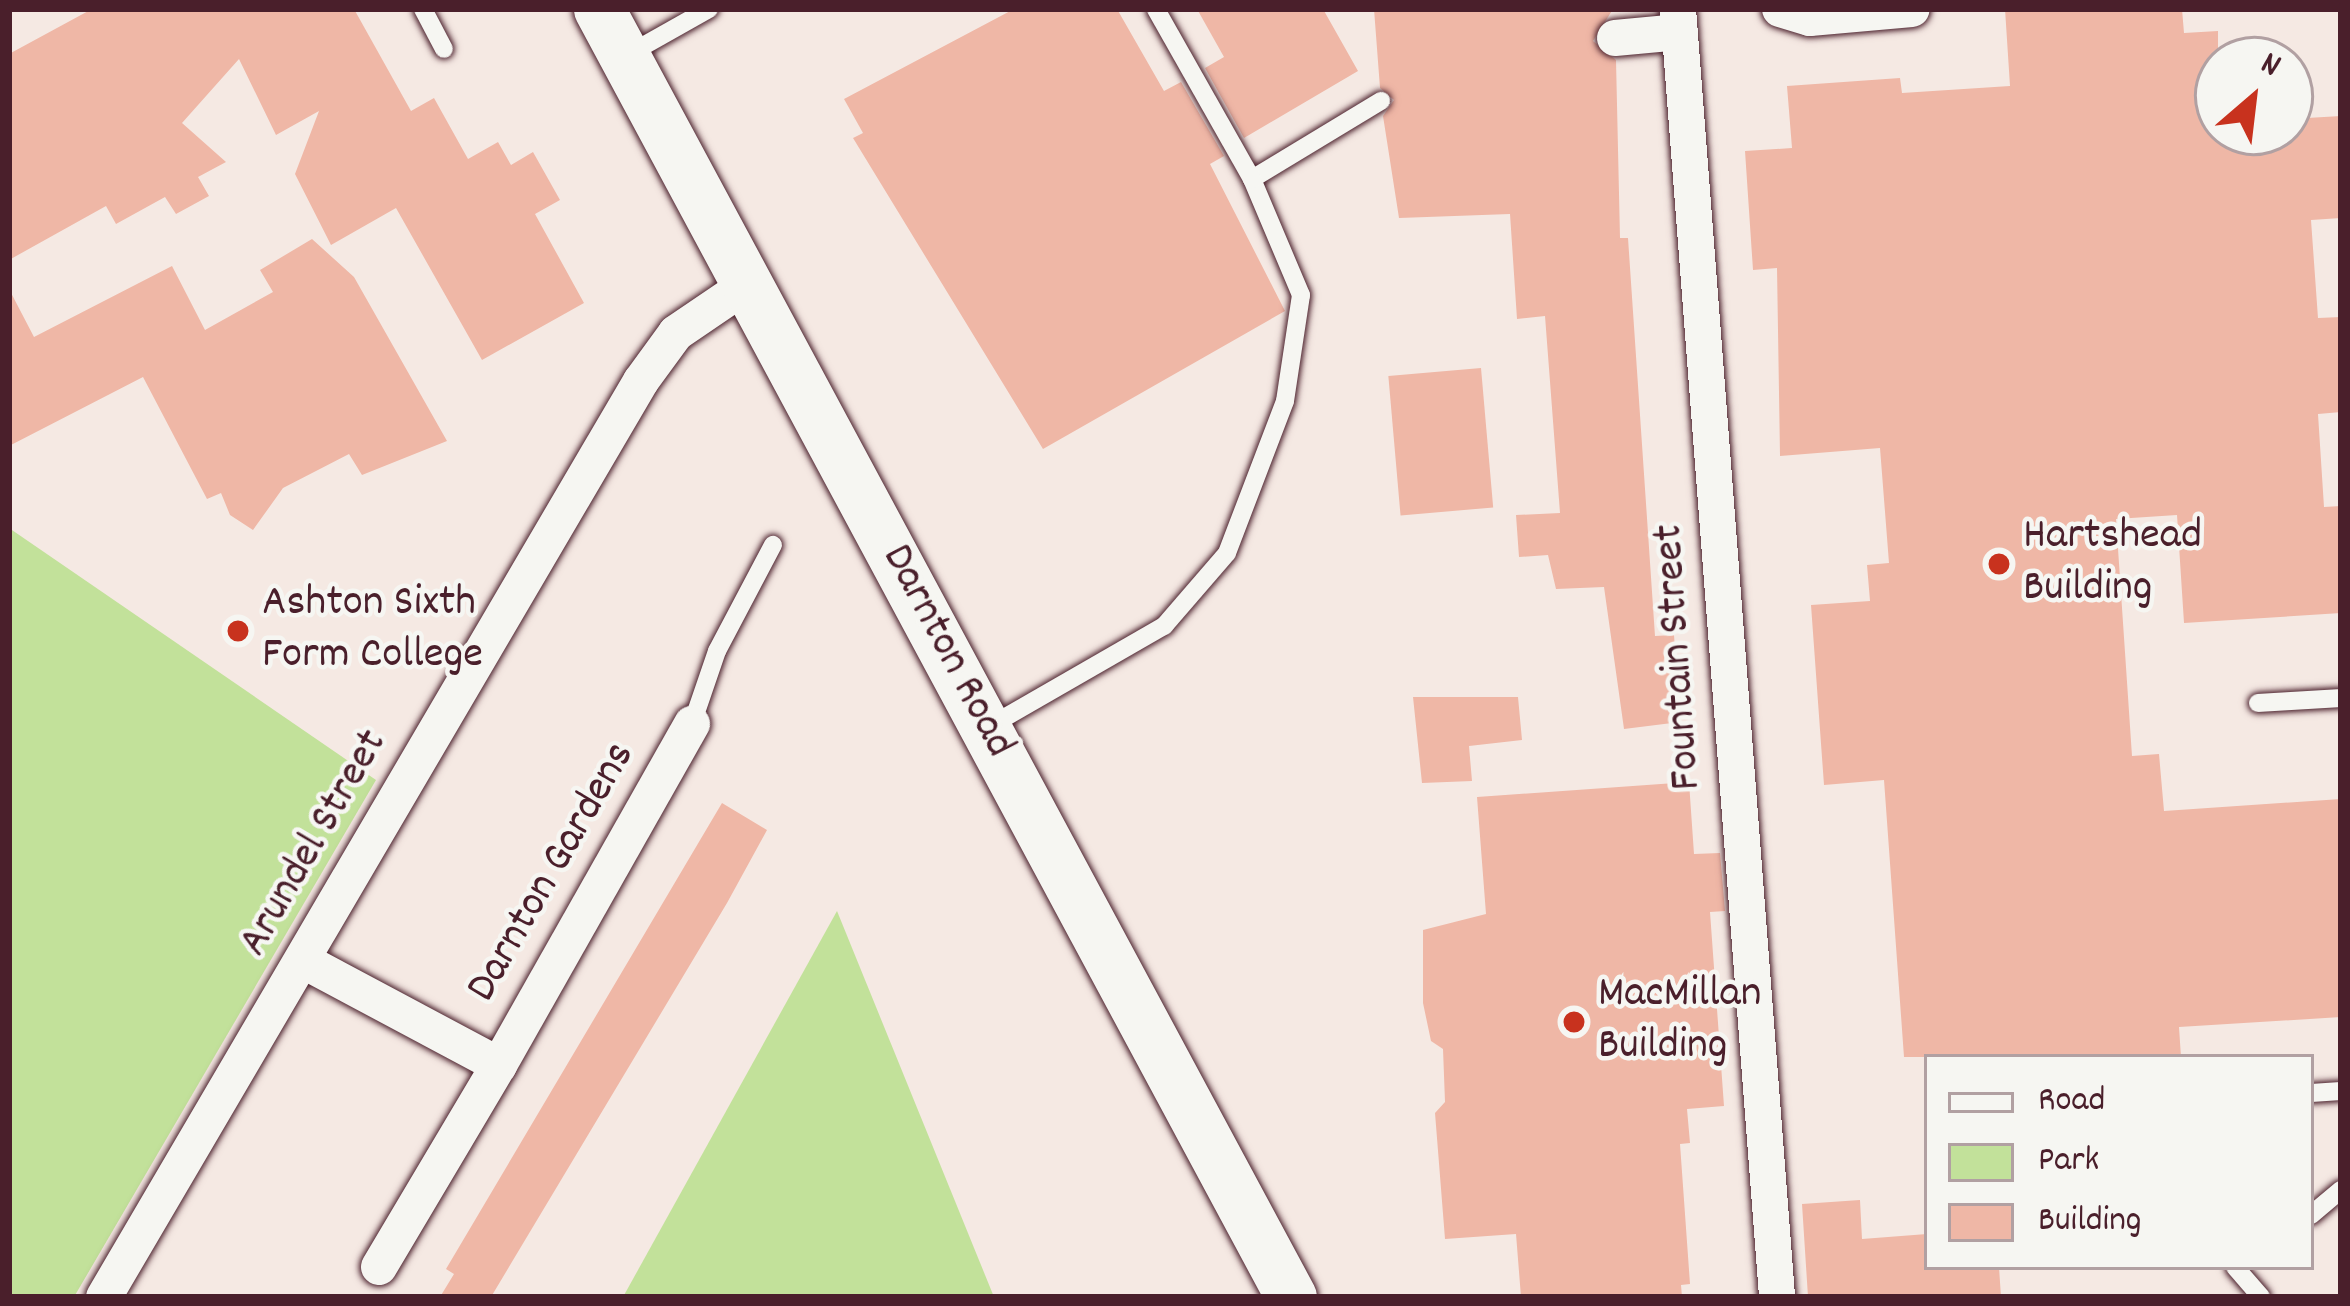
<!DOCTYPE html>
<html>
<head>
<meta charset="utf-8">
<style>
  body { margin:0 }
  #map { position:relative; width:2350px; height:1306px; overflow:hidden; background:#f5e9e3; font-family:Dekko,sans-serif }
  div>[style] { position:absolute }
  .green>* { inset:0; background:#c2e19a }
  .building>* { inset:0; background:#efb7a6; transform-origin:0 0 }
  .roads { filter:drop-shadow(0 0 3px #4a1f2b) drop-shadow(0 0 3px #4a1f2b) }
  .lane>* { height:18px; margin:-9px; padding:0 9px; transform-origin:9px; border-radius:9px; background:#f6f6f2 }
  .street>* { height:36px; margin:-18px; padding:0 18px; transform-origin:18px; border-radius:18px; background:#f6f6f2 }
  .secondary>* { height:51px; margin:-25.5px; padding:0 25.5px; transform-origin:25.5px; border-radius:25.5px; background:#f6f6f2 }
  .dots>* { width:33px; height:33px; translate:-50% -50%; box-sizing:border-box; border:6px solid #f6f6f2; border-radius:50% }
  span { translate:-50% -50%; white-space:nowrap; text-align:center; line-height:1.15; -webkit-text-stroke:9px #f6f6f2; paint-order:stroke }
  .poi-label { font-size:45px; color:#4a1f2b }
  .left { translate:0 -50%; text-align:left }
  .street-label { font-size:45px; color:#4a1f2b }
  .frame { position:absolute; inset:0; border:12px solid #4a1f2b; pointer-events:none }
  .legend { position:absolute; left:1924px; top:1054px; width:390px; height:216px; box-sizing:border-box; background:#f6f6f2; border:3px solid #b1a0a2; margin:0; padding:15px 21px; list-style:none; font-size:36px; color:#4a1f2b }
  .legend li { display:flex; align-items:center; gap:24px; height:60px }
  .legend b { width:60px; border:3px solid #b1a0a2 }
  .north { position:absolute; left:2194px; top:36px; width:120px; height:120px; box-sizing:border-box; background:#f6f6f2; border:3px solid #b1a0a2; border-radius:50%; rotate:28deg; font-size:33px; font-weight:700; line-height:48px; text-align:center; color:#4a1f2b }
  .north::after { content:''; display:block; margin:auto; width:42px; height:54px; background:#c8321e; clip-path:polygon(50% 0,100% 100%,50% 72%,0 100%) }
</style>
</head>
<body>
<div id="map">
  <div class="green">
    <i style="clip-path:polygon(9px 528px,376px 780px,74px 1297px,9px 1297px)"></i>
    <i style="clip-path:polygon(837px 911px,994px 1297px,623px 1297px)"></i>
  </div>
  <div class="building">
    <i style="clip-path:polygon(92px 9px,354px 9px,411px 111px,434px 98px,468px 159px,498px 142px,511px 165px,533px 152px,560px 200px,535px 214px,584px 303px,482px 360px,396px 208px,331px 245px,295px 174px,319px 111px,276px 135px,239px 59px,182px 123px,226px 162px,198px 177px,209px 196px,176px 214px,165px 197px,116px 224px,106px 206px,9px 260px,9px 54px)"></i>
    <i style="clip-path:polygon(1014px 9px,1117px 9px,1164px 91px,1181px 82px,1224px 156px,1210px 164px,1285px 311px,1043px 449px,853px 138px,863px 133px,844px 99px)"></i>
    <i style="clip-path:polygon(1197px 9px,1323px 9px,1358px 71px,1244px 138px,1205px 68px,1224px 57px)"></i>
    <i style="clip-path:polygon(1374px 9px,1613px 9px,1593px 41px,1616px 60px,1620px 238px,1628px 238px,1655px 636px,1674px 635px,1680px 722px,1624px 729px,1604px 587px,1556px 589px,1548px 555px,1519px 557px,1516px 515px,1560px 513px,1545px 316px,1517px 319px,1510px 214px,1399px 218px,1383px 116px,1394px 100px,1380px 88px)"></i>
    <i style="clip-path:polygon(2005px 9px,2182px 9px,2184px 33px,2218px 31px,2218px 132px,2290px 132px,2290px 119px,2341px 116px,2341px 218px,2311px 220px,2318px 318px,2341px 317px,2341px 412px,2318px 414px,2324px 507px,2341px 506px,2341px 613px,2184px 623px,2177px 515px,2116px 519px,2132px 756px,2159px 754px,2164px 811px,2341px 799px,2341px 1017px,2179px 1027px,2181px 1057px,1904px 1057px,1884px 780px,1824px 785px,1811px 605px,1870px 601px,1867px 565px,1889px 563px,1880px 448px,1780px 456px,1777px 268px,1753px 270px,1745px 151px,1792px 148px,1787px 86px,1900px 78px,1902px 93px,2010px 86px)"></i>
    <i style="clip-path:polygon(312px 239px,354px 277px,447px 441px,362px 475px,349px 454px,283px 488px,253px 530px,230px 515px,221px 493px,207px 499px,143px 377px,9px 446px,9px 289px,34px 337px,172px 266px,205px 330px,273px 292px,260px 270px)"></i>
    <i style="left:1481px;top:368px;width:140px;height:93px;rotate:85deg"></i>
    <i style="clip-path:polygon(1413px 697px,1518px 697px,1522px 740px,1469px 746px,1472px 781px,1422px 783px)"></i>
    <i style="clip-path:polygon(1689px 782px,1694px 854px,1720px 853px,1725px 911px,1710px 912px,1724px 1106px,1687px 1109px,1690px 1143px,1680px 1144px,1690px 1284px,1681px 1285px,1682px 1297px,1521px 1297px,1516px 1234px,1445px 1239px,1435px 1113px,1445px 1102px,1443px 1049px,1431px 1041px,1423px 1003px,1423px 930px,1486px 914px,1477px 797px)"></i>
    <i style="clip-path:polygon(722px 803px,767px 830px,727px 903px,491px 1297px,440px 1297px,454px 1274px,446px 1269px)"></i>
    <i style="clip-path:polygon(1860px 1200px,1862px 1239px,1927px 1234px,1927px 1267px,1999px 1267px,2001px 1297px,1808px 1297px,1802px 1204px)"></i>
  </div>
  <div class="roads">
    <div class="lane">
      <i style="left:423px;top:9px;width:45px;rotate:62.3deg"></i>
      <i style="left:629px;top:54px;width:92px;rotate:-29.4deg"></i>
      <i style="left:1252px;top:179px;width:151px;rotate:-31.2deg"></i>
      <i style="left:2258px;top:703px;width:83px;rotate:-3.4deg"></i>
      <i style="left:692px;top:724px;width:77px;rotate:-71.1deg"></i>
      <i style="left:717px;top:651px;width:120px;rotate:-62.2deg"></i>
      <i style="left:990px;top:726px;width:201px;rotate:-29.9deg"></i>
      <i style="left:1164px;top:626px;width:96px;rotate:-49.2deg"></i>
      <i style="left:1227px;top:553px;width:163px;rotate:-69.1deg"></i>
      <i style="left:1285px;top:401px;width:107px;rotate:-81.4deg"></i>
      <i style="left:1301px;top:295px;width:126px;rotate:-112.9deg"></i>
      <i style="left:1252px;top:179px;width:195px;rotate:-119.5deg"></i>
      <i style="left:2311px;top:1093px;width:30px;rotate:-4deg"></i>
      <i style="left:2311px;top:1215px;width:39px;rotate:-40deg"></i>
      <i style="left:2235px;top:1267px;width:40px;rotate:49deg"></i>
    </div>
    <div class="street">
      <i style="left:1678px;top:9px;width:1292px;rotate:85.6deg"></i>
      <i style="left:1780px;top:9px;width:31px;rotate:17deg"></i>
      <i style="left:1810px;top:18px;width:102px;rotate:-5deg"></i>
      <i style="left:1615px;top:38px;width:65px;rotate:-5.3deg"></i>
      <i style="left:304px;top:961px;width:221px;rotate:28.1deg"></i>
      <i style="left:499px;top:1065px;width:392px;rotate:-60.5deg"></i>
      <i style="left:379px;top:1267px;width:235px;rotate:-59.3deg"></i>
      <i style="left:104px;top:1297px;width:1062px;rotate:-59.62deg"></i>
      <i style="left:641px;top:381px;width:59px;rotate:-53.9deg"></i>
      <i style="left:676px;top:333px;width:91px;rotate:-34.2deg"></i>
    </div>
    <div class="secondary">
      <i style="left:599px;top:9px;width:1462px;rotate:61.75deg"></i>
    </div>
  </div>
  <div class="dots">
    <i style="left:1999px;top:564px;background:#c8321e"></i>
    <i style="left:238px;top:631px;background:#c8321e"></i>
    <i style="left:1574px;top:1022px;background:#c8321e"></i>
  </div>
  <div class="poi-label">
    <span class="left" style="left:2023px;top:564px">Hartshead<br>Building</span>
    <span class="left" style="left:262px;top:631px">Ashton Sixth<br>Form College</span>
    <span class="left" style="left:1598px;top:1022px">MacMillan<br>Building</span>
  </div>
  <div class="street-label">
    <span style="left:946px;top:652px;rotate:62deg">Darnton Road</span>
    <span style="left:1680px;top:657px;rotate:-94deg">Fountain Street</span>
    <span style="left:315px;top:844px;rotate:-60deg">Arundel Street</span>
    <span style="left:553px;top:873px;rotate:-60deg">Darnton Gardens</span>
  </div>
  <div class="frame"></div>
  <ul class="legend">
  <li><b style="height:15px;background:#f6f6f2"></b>Road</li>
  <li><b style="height:33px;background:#c2e19a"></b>Park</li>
  <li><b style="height:33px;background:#efb7a6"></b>Building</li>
  </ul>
  <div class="north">N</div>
</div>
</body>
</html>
